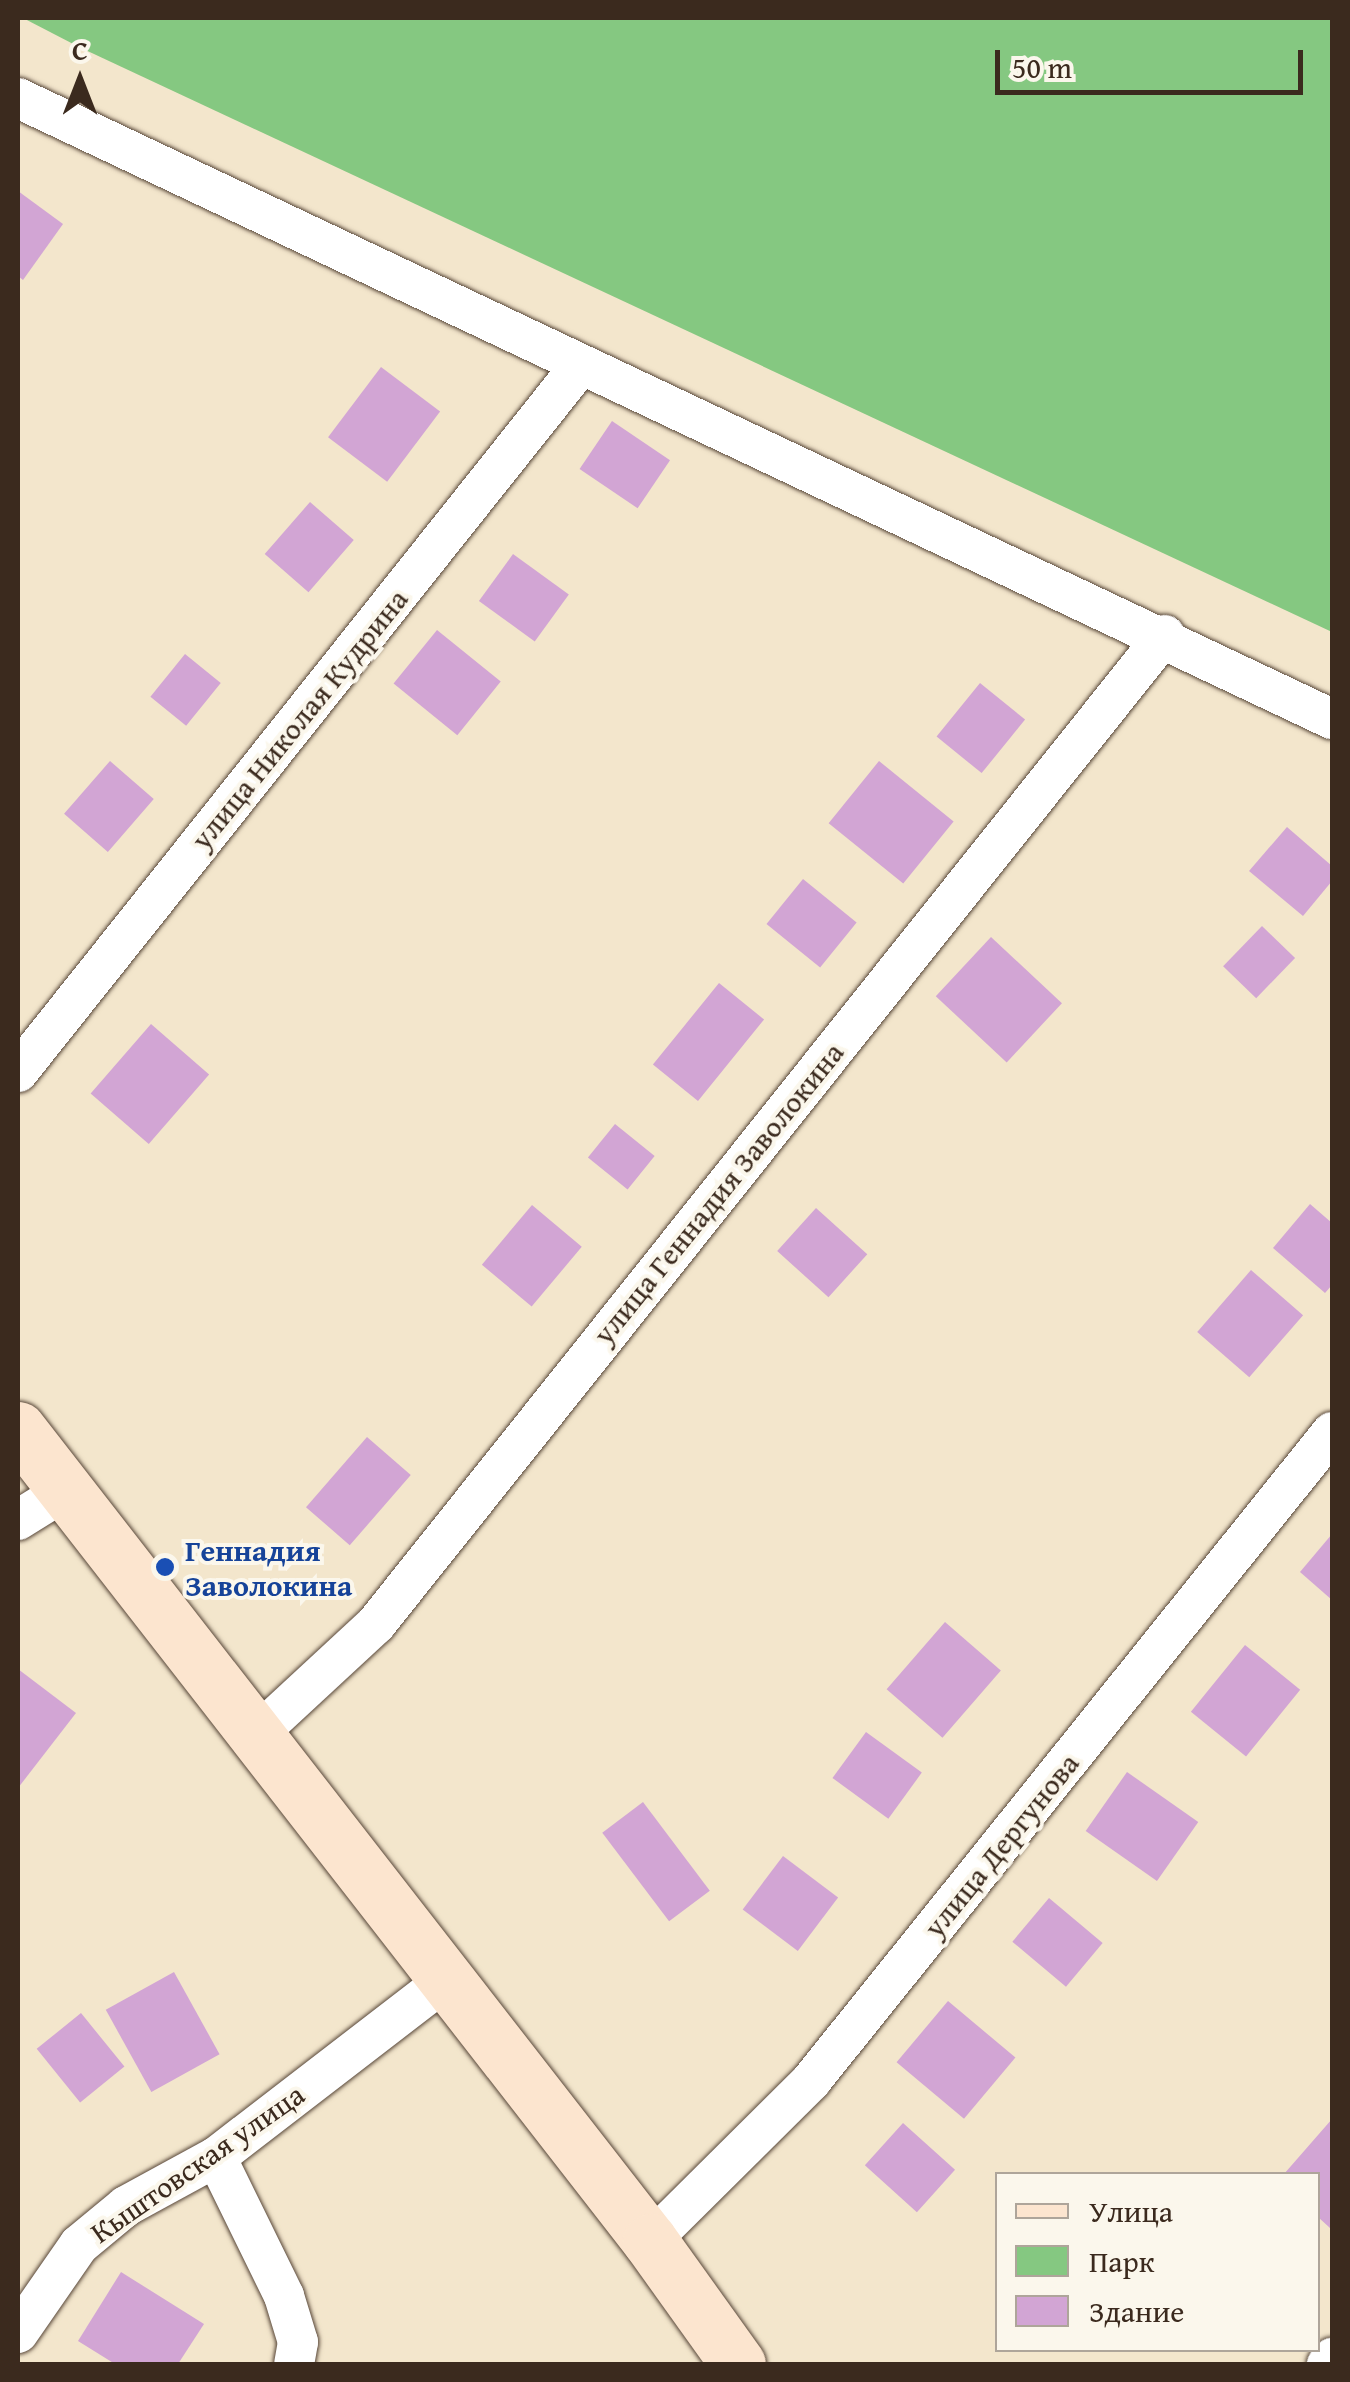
<!DOCTYPE html>
<html>
<head>
<meta charset="utf-8">
<style>
  body { margin:0 }
  #map { position:relative; width:1350px; height:2382px; overflow:hidden; background:#f3e6cc; font-family:"Gentium Book Plus",serif }
  div>[style] { position:absolute }
  .green>* { inset:0; background:#85c881 }
  .building>* { inset:0; background:#d2a5d4; transform-origin:0 0 }
  .roads { filter:drop-shadow(0 0 2px #574638) drop-shadow(0 0 2px #574638) }
  .street>* { height:40px; margin:-20px; padding:0 20px; transform-origin:20px; border-radius:20px; background:#fff }
  .secondary>* { height:55px; margin:-27.5px; padding:0 27.5px; transform-origin:27.5px; border-radius:27.5px; background:#fce5cf }
  .dots>* { width:28px; height:28px; translate:-50% -50%; box-sizing:border-box; border:5px solid #fbf7ec; border-radius:50% }
  span { translate:-50% -50%; white-space:nowrap; text-align:center; line-height:1.15; -webkit-text-stroke:8px #fbf7ec; paint-order:stroke }
  .street-label { font-size:30px; color:#3b2a1e }
  .transit-label { font-size:30px; color:#164399; font-weight:700 }
  .left { translate:0 -50%; text-align:left }
  .frame { position:absolute; inset:0; border:20px solid #3b2a1e; pointer-events:none }
  .legend { position:absolute; left:995px; top:2172px; width:325px; height:180px; box-sizing:border-box; background:#fbf7ec; border:2px solid #aea59a; margin:0; padding:12px 18px; list-style:none; font-size:30px; color:#3b2a1e }
  .legend li { display:flex; align-items:center; gap:20px; height:50px }
  .legend b { width:50px; border:2px solid #aea59a }
  .north { position:absolute; left:30px; top:30px; width:100px; height:100px; -webkit-text-stroke:8px #fbf7ec; paint-order:stroke; rotate:0deg; font-size:28px; font-weight:700; line-height:40px; text-align:center; color:#3b2a1e }
  .north::after { content:''; display:block; margin:auto; width:35px; height:45px; background:#3b2a1e; clip-path:polygon(50% 0,100% 100%,50% 72%,0 100%) }
  .scale { position:absolute; left:995px; top:50px; width:308px; height:45px; box-sizing:border-box; border:5px solid #3b2a1e; border-top:0; padding-left:12px; font-size:30px; line-height:35px; white-space:nowrap; color:#3b2a1e; -webkit-text-stroke:8px #fbf7ec; paint-order:stroke }
</style>
</head>
<body>
<div id="map">
  <div class="green">
    <i style="clip-path:polygon(23px 18px,1332px 18px,1332px 632px,79px 47px)"></i>
  </div>
  <div class="building">
    <i style="clip-path:polygon(18px 191px,63px 224px,23px 280px,18px 276px)"></i>
    <i style="left:381px;top:367px;width:74px;height:88px;rotate:37deg"></i>
    <i style="left:612px;top:421px;width:70px;height:58px;rotate:34deg"></i>
    <i style="left:310px;top:502px;width:58px;height:69px;rotate:41deg"></i>
    <i style="left:513px;top:554px;width:69px;height:58px;rotate:36deg"></i>
    <i style="left:437px;top:630px;width:82px;height:69px;rotate:39deg"></i>
    <i style="left:185px;top:654px;width:46px;height:55px;rotate:39deg"></i>
    <i style="left:980px;top:683px;width:58px;height:69px;rotate:39deg"></i>
    <i style="left:110px;top:761px;width:58px;height:70px;rotate:41deg"></i>
    <i style="left:879px;top:761px;width:96px;height:80px;rotate:39deg"></i>
    <i style="clip-path:polygon(1287px 827px,1332px 866px,1332px 881px,1303px 916px,1249px 871px)"></i>
    <i style="left:803px;top:879px;width:69px;height:58px;rotate:39deg"></i>
    <i style="left:1262px;top:926px;width:46px;height:56px;rotate:44deg"></i>
    <i style="left:991px;top:937px;width:97px;height:81px;rotate:43deg"></i>
    <i style="left:719px;top:983px;width:58px;height:105px;rotate:39deg"></i>
    <i style="left:151px;top:1024px;width:77px;height:92px;rotate:41deg"></i>
    <i style="left:615px;top:1124px;width:51px;height:43px;rotate:39deg"></i>
    <i style="clip-path:polygon(1310px 1204px,1332px 1223px,1332px 1285px,1325px 1293px,1273px 1248px)"></i>
    <i style="left:532px;top:1205px;width:65px;height:78px;rotate:40deg"></i>
    <i style="left:816px;top:1208px;width:69px;height:58px;rotate:42deg"></i>
    <i style="left:1251px;top:1270px;width:69px;height:82px;rotate:41deg"></i>
    <i style="left:367px;top:1437px;width:58px;height:93px;rotate:41deg"></i>
    <i style="clip-path:polygon(1332px 1534px,1332px 1600px,1300px 1572px)"></i>
    <i style="left:945px;top:1622px;width:74px;height:89px;rotate:41deg"></i>
    <i style="left:1245px;top:1645px;width:71px;height:86px;rotate:39deg"></i>
    <i style="clip-path:polygon(18px 1669px,76px 1713px,18px 1788px)"></i>
    <i style="left:866px;top:1732px;width:69px;height:57px;rotate:36deg"></i>
    <i style="left:1127px;top:1772px;width:87px;height:72px;rotate:35deg"></i>
    <i style="left:643px;top:1802px;width:111px;height:51px;rotate:53deg"></i>
    <i style="left:783px;top:1856px;width:69px;height:67px;rotate:37deg"></i>
    <i style="left:1049px;top:1898px;width:70px;height:57px;rotate:40deg"></i>
    <i style="left:174px;top:1972px;width:94px;height:78px;rotate:61deg"></i>
    <i style="left:948px;top:2001px;width:88px;height:80px;rotate:40deg"></i>
    <i style="left:81px;top:2013px;width:69px;height:57px;rotate:51deg"></i>
    <i style="clip-path:polygon(1332px 2119px,1332px 2225px,1330px 2228px,1318px 2217px,1318px 2174px,1284px 2174px)"></i>
    <i style="left:903px;top:2123px;width:70px;height:57px;rotate:42deg"></i>
    <i style="clip-path:polygon(121px 2272px,204px 2324px,178px 2364px,115px 2364px,78px 2341px)"></i>
  </div>
  <div class="roads">
    <div class="street">
      <i style="left:18px;top:98px;width:1453px;rotate:25.3deg"></i>
      <i style="left:18px;top:1072px;width:902px;rotate:-51.48deg"></i>
      <i style="left:18px;top:1520px;width:53px;rotate:-31.9deg"></i>
      <i style="left:254px;top:1737px;width:166px;rotate:-42.8deg"></i>
      <i style="left:376px;top:1624px;width:1265px;rotate:-51.42deg"></i>
      <i style="left:216px;top:2157px;width:155px;rotate:63.9deg"></i>
      <i style="left:284px;top:2296px;width:48px;rotate:73.1deg"></i>
      <i style="left:298px;top:2342px;width:22px;rotate:100deg"></i>
      <i style="left:650px;top:2241px;width:227px;rotate:-44.8deg"></i>
      <i style="left:811px;top:2081px;width:832px;rotate:-51.24deg"></i>
      <i style="left:18px;top:2333px;width:107px;rotate:-55.3deg"></i>
      <i style="left:79px;top:2245px;width:61px;rotate:-39.7deg"></i>
      <i style="left:126px;top:2206px;width:102px;rotate:-28.6deg"></i>
      <i style="left:216px;top:2157px;width:292px;rotate:-37.6deg"></i>
      <i style="left:1327px;top:2364px;width:8px;rotate:-50deg"></i>
    </div>
    <div class="secondary">
      <i style="left:18px;top:1429px;width:1029px;rotate:52.11deg"></i>
      <i style="left:650px;top:2241px;width:151px;rotate:54.4deg"></i>
    </div>
  </div>
  <div class="dots">
    <i style="left:165px;top:1567px;background:#1a4fb4"></i>
  </div>
  <div class="street-label">
    <span style="left:299px;top:719px;rotate:-51deg">улица Николая Кудрина</span>
    <span style="left:718px;top:1193px;rotate:-51deg">улица Геннадия Заволокина</span>
    <span style="left:1001px;top:1845px;rotate:-51deg">улица Дергунова</span>
    <span style="left:197px;top:2163px;rotate:-35deg">Кыштовская улица</span>
  </div>
  <div class="transit-label">
    <span class="left" style="left:185px;top:1567px">Геннадия<br>Заволокина</span>
  </div>
  <div class="frame"></div>
  <ul class="legend">
  <li><b style="height:12px;background:#fce5cf"></b>Улица</li>
  <li><b style="height:28px;background:#85c881"></b>Парк</li>
  <li><b style="height:28px;background:#d2a5d4"></b>Здание</li>
  </ul>
  <div class="north">С</div>
  <div class="scale">50 m</div>
</div>
</body>
</html>
